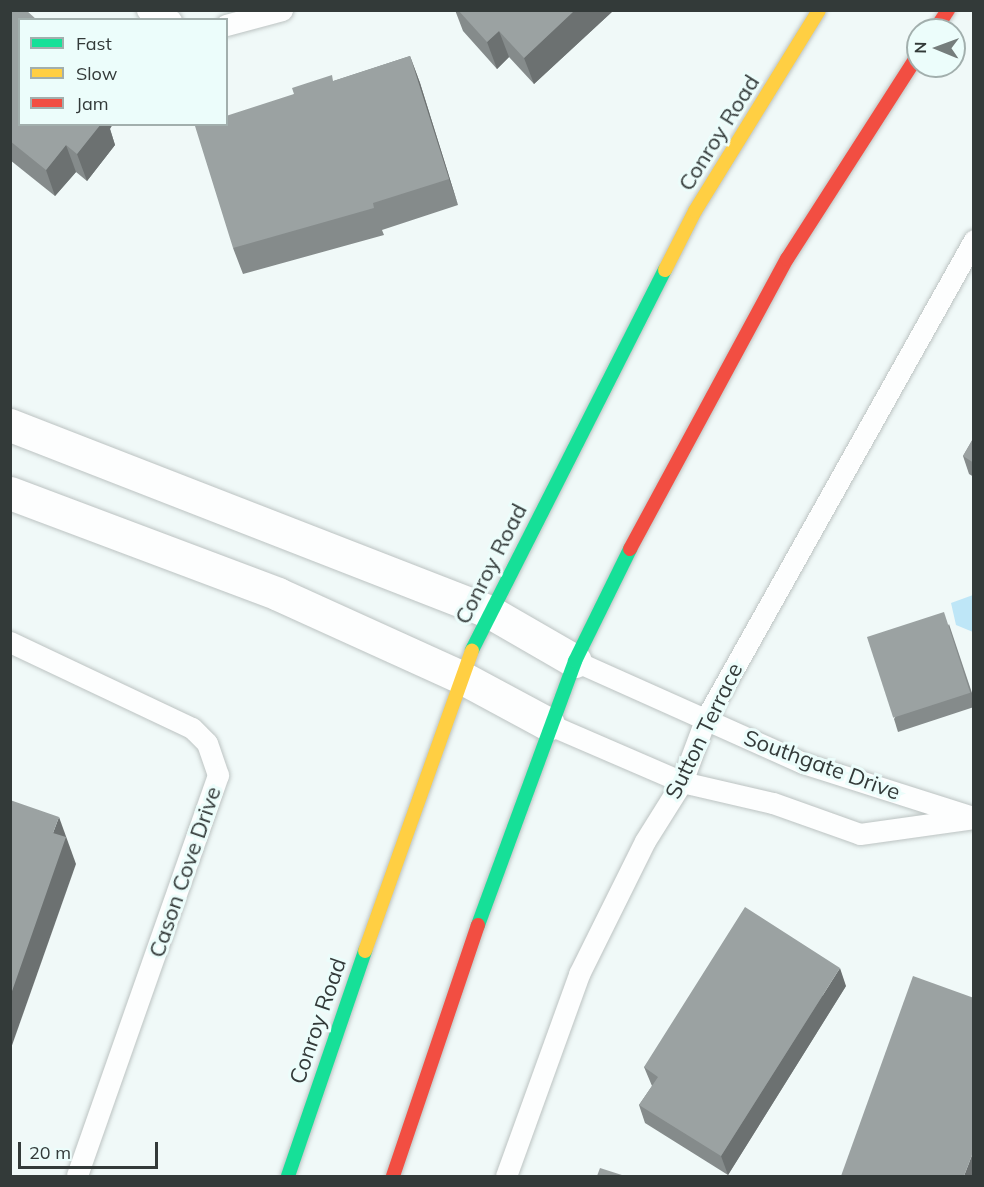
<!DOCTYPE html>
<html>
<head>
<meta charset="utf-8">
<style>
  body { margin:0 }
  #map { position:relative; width:984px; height:1187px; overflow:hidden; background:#f0f9f8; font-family:Mulish,sans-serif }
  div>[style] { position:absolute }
  .water>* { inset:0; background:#bee6f7 }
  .roads { filter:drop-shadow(0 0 2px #bcc3c2) drop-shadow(0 0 2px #bcc3c2) }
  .lane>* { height:21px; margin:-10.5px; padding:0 10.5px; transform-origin:10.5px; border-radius:10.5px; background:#fdfefe }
  .street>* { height:33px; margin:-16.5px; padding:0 16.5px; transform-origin:16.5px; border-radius:16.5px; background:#fdfefe }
  .fast>* { height:14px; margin:-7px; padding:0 7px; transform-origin:7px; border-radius:7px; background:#16e098 }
  .slow>* { height:14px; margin:-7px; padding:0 7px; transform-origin:7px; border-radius:7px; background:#ffcf43 }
  .jam>* { height:14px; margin:-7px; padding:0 7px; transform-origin:7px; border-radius:7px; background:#f24e42 }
  .wall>* { inset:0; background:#858b8b }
  .shaded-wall>* { inset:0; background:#6c7171 }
  .building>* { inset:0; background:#9ba2a2; transform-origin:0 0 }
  span { translate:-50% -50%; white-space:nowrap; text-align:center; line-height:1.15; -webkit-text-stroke:6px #ecfdfb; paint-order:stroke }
  .street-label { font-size:22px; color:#333a39 }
  .frame { position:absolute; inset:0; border:12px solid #333a39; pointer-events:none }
  .legend { position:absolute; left:18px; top:18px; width:210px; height:108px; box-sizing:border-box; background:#ecfdfb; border:2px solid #a2afad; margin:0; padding:8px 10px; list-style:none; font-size:18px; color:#333a39 }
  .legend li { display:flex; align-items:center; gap:12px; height:30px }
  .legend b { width:30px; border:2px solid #a2afad }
  .north { position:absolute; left:906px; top:18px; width:60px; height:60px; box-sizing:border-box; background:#ecfdfb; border:2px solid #a2afad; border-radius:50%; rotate:271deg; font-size:16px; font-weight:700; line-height:24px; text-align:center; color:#333a39 }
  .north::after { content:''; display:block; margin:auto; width:21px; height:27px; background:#757d7c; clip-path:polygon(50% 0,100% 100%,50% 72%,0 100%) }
  .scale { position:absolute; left:18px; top:1142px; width:140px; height:27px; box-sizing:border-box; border:3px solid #333a39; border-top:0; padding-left:8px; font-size:18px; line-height:21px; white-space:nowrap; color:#333a39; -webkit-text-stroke:4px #ecfdfb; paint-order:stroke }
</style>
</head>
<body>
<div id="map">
  <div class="water">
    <i style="clip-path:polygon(973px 595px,974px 595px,973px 632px,956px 625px,951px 603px)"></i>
  </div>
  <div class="roads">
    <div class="lane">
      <i style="left:147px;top:10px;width:26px;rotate:23deg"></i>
      <i style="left:226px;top:25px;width:58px;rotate:-15deg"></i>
      <i style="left:10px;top:642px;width:201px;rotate:25.3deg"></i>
      <i style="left:192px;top:728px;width:21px;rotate:45deg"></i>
      <i style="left:207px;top:743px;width:34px;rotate:71deg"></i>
      <i style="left:218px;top:775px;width:425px;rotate:109.4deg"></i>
      <i style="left:575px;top:661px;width:250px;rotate:24.1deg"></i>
      <i style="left:803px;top:763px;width:175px;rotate:17.6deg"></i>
      <i style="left:548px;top:724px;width:146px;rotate:23.4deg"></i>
      <i style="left:682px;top:782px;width:93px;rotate:13deg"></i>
      <i style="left:773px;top:803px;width:92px;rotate:19.6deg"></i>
      <i style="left:860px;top:834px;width:115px;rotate:-8deg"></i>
      <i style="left:506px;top:1176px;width:215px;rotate:-70.1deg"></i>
      <i style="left:579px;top:974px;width:148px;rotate:-63.6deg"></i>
      <i style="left:645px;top:841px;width:70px;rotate:-57.9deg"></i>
      <i style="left:682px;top:782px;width:66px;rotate:-69.6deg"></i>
      <i style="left:705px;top:720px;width:550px;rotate:-60.73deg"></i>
    </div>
    <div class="street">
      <i style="left:10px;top:425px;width:515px;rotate:21.29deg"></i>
      <i style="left:490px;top:612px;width:98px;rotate:30deg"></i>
      <i style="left:10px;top:493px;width:286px;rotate:20.6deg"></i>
      <i style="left:278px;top:594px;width:199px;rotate:24.4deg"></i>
      <i style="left:459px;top:676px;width:101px;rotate:28.3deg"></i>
    </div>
    <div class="fast">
      <i style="left:472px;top:650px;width:426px;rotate:-63.1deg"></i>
      <i style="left:478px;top:925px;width:281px;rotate:-69.8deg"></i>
      <i style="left:575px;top:661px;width:125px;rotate:-63.8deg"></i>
      <i style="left:288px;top:1176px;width:238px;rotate:-71.1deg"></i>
    </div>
    <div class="slow">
      <i style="left:665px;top:270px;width:66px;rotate:-63deg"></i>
      <i style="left:695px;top:211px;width:236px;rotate:-58.3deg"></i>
      <i style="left:365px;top:951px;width:319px;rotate:-70.4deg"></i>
    </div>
    <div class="jam">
      <i style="left:935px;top:30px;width:24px;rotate:-57deg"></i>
      <i style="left:630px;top:549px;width:330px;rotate:-61.6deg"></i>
      <i style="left:787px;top:259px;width:242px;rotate:-57.3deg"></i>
      <i style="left:393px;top:1176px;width:265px;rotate:-71.3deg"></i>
    </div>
  </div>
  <div class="wall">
    <i style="clip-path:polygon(10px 10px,110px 129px,115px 145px,87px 181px,76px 172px,55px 196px,10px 160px)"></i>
    <i style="clip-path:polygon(455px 10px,614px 10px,534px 84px,509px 57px,497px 69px,463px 31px)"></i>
    <i style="clip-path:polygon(410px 56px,420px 83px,458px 205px,382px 230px,384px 235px,243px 274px,233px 248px,294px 94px)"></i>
    <i style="clip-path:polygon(974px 437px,974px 477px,969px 474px,963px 456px)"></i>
    <i style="clip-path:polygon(949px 624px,974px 699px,974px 707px,898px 732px,894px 719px)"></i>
    <i style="clip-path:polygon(846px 986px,728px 1175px,645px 1123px,639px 1105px,652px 1086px,644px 1067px)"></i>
  </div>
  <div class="shaded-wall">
    <i style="clip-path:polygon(575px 10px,614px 10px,534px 84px,524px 58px)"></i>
    <i style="clip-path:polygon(499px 31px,509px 57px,497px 69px,487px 42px)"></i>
    <i style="clip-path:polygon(410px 56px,420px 83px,458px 205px,449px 179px)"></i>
    <i style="clip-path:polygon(100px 124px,113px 124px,110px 129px,115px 145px,87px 181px,77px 154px)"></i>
    <i style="clip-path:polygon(66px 145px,76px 172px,55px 196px,46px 170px)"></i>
    <i style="clip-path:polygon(59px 817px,76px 864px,10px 1051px,10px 997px,53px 833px)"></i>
    <i style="clip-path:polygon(840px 968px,846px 986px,728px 1175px,721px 1156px)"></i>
    <i style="clip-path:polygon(974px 1150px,974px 1176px,964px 1176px)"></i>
  </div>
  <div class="building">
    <i style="clip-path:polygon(10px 10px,26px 10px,37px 20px,20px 20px,20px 124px,101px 124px,77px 154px,66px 145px,46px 170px,10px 141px)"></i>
    <i style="clip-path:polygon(458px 10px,575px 10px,524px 58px,499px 31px,487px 42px)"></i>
    <i style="clip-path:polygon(410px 56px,449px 179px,373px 203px,374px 208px,233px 248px,195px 126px,199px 124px,226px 124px,226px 116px,294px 94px,292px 88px,332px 75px,333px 81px)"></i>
    <i style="clip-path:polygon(974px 437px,974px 463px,963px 456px)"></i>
    <i style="left:944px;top:612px;width:85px;height:81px;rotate:72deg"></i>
    <i style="clip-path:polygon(10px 800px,59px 817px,53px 833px,66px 837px,10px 997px)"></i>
    <i style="clip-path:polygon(745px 907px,840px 968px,721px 1156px,639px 1105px,658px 1077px,644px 1067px)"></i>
    <i style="clip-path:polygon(913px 976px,974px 998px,974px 1150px,964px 1176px,841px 1176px)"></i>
    <i style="clip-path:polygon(600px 1168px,625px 1176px,597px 1176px)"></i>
  </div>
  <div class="street-label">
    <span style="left:719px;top:133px;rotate:-58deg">Conroy Road</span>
    <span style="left:491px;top:564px;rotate:-63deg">Conroy Road</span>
    <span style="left:704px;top:731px;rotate:-64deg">Sutton Terrace</span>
    <span style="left:822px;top:765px;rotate:20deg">Southgate Drive</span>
    <span style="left:185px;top:872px;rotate:-71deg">Cason Cove Drive</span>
    <span style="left:318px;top:1021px;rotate:-71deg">Conroy Road</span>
  </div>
  <div class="frame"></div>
  <ul class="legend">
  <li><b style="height:8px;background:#16e098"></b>Fast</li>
  <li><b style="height:8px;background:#ffcf43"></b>Slow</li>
  <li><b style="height:8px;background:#f24e42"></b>Jam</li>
  </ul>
  <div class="north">N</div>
  <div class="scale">20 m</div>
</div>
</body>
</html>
